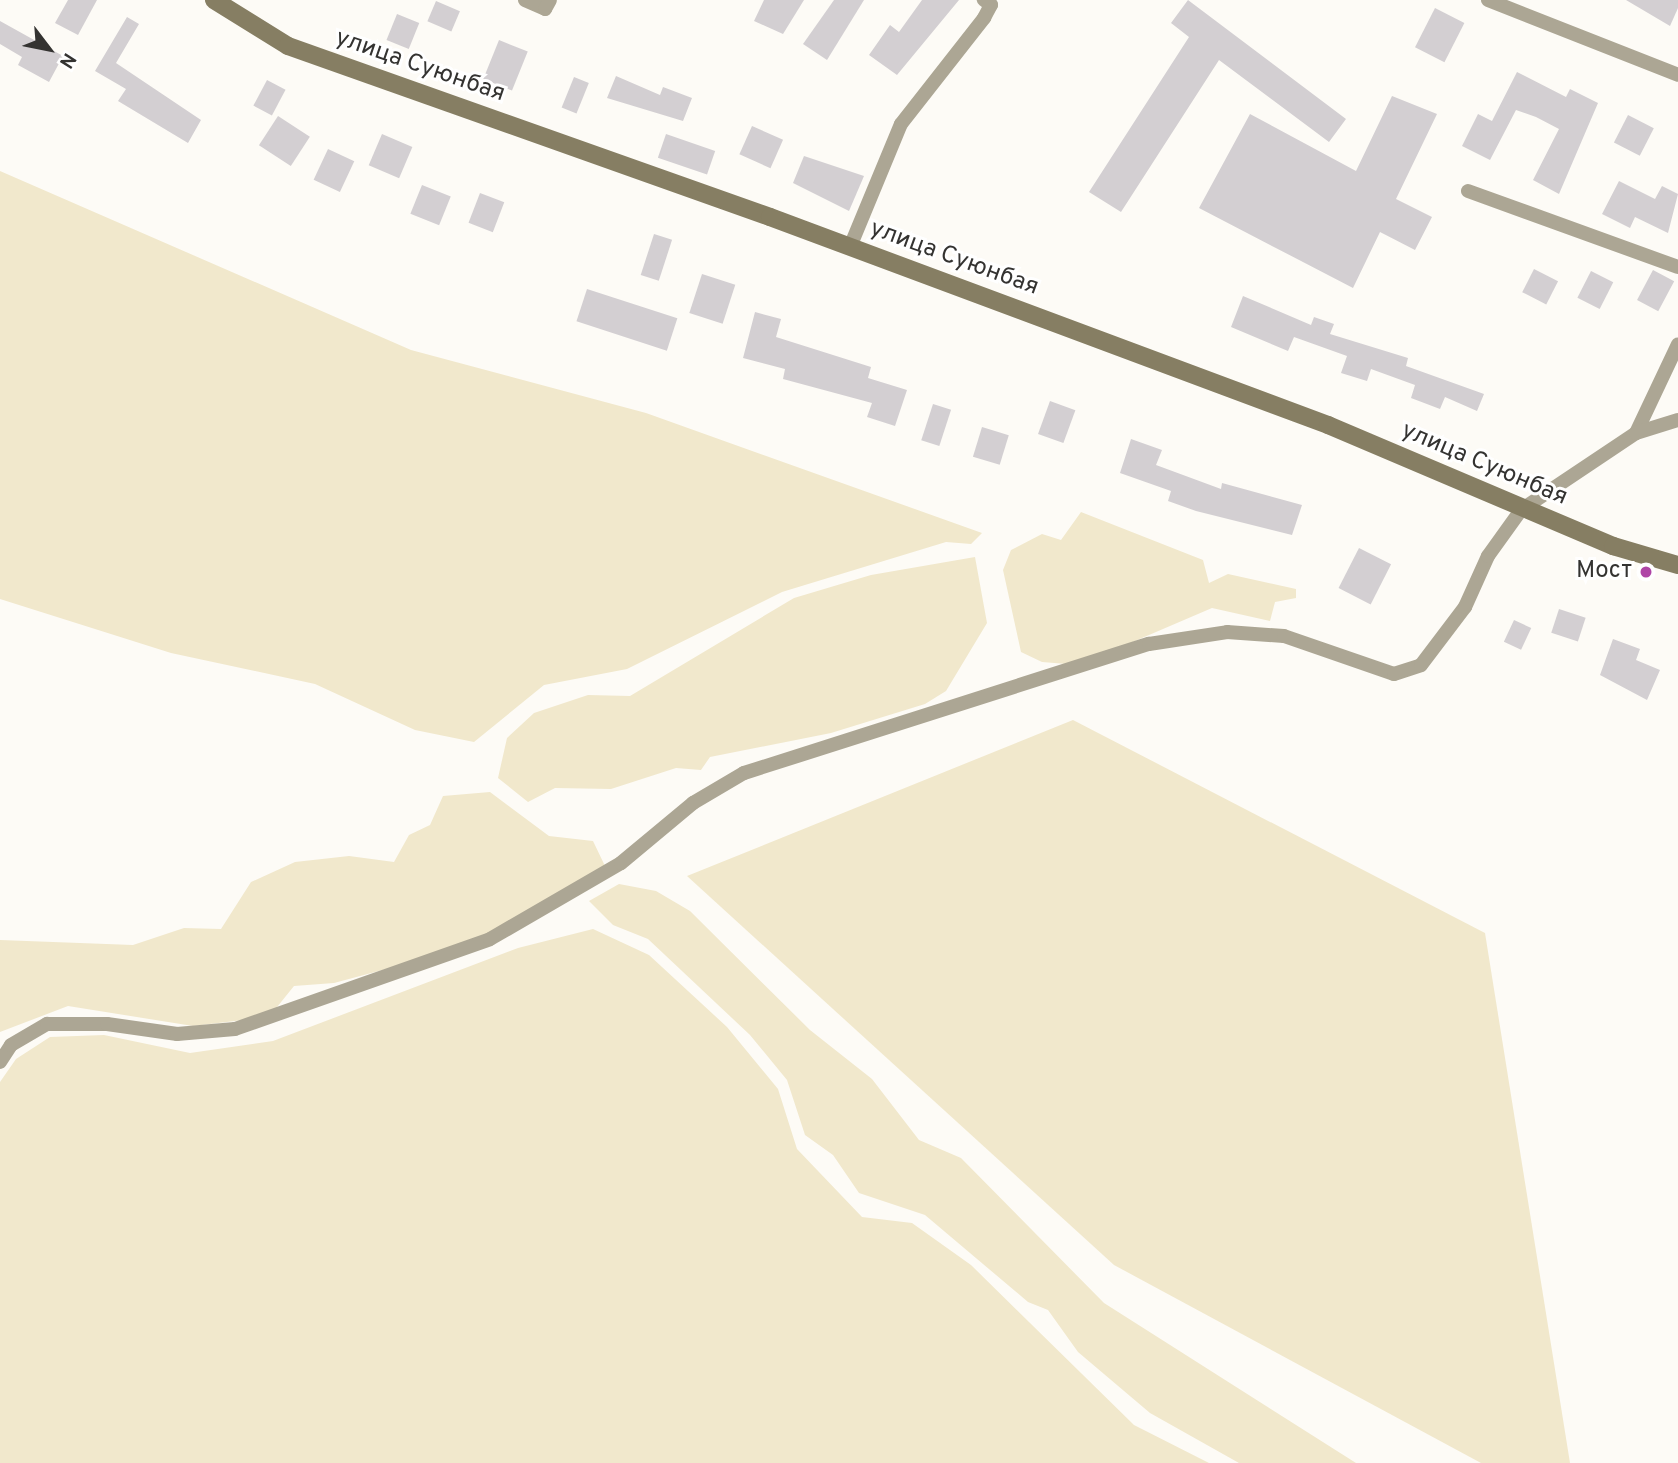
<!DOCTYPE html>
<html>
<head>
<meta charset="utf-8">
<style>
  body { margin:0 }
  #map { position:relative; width:1678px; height:1463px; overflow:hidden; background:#fdfbf6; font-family:Overpass,sans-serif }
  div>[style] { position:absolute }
  .green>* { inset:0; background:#f1e8cc }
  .building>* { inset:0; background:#d3cfd2; transform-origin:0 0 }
  .street>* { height:14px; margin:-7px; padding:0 7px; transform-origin:7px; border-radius:7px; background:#aca694 }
  .secondary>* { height:18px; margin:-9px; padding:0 9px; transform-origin:9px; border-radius:9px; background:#867e63 }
  .dots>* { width:19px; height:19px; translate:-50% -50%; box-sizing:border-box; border:4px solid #fff; border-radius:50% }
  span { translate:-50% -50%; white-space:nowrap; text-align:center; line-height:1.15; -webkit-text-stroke:6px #fff; paint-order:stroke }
  .street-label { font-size:24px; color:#343331 }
  .poi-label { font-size:24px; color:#343331 }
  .right { translate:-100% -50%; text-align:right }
  .north { position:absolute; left:14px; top:14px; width:70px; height:70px; -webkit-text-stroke:5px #fff; paint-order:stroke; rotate:122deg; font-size:19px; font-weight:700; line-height:28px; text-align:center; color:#343331 }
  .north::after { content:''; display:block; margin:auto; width:24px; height:32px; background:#343331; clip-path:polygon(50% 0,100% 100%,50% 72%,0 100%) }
</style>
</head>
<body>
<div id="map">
  <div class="green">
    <i style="clip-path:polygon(0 171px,411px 350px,646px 413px,982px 533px,971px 544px,946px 542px,782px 592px,627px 669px,544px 685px,474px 742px,415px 730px,315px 684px,171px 653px,0 599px)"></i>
    <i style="clip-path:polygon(1081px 512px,1203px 560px,1209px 583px,1228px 574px,1296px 589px,1296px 598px,1275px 602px,1270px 621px,1212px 608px,1079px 665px,1042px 662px,1021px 652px,1003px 570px,1011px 550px,1042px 534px,1061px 540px)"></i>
    <i style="clip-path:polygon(975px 557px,987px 623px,946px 691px,925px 704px,831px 733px,710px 757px,701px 770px,676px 768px,611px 789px,555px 788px,528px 802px,498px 778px,507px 738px,534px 713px,588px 695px,630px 696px,794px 598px,871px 575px)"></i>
    <i style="clip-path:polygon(1073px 720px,1485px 933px,1570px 1463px,1481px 1463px,1114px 1265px,687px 876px)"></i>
    <i style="clip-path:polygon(490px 792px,549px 836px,593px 841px,605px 866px,461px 949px,334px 983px,294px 986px,269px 1017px,193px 1026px,68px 1006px,0 1032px,0 940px,133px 945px,184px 928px,221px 929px,251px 882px,295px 862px,349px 856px,394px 862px,409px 835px,430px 825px,443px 796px)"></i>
    <i style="clip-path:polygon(619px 884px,656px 891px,690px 911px,810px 1030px,872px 1079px,919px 1140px,961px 1158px,1104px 1303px,1356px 1463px,1239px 1463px,1150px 1413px,1078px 1352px,1048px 1310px,1028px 1302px,925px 1215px,859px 1193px,833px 1155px,805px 1135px,787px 1080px,750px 1035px,648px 939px,613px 925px,589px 901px)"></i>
    <i style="clip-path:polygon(593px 929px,649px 955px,727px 1027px,778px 1089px,797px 1149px,862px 1217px,912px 1223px,971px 1265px,1134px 1425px,1209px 1463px,0 1463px,0 1082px,16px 1059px,50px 1037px,104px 1035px,190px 1053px,273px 1041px,518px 948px)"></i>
  </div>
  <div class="building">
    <i style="clip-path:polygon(68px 0,97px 0,78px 35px,55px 23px)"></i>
    <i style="clip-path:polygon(764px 0,804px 0,783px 34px,754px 21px)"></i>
    <i style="clip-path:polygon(834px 0,864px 0,827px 60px,803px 44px)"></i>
    <i style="clip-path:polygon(922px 0,959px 0,897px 75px,869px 55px,890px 25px,899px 32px)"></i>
    <i style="clip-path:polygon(1188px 0,1346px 119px,1329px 142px,1219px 60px,1121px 212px,1089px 192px,1189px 37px,1171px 23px)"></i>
    <i style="clip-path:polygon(1626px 0,1678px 0,1678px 8px,1670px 26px)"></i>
    <i style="left:436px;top:1px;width:26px;height:22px;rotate:23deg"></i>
    <i style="left:1435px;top:8px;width:33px;height:44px;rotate:27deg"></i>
    <i style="left:397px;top:14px;width:24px;height:28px;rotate:22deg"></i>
    <i style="clip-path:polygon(127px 17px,139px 24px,116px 63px,201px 120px,188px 143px,118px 101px,126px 89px,95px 71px)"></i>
    <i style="clip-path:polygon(0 21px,63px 56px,49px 82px,18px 65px,22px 57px,0 44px)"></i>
    <i style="left:499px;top:40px;width:31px;height:42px;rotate:22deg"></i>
    <i style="clip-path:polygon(1517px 72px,1566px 97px,1570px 89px,1598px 103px,1559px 194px,1533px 180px,1559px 129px,1536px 117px,1516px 110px,1490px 160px,1462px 146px,1478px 114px,1492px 121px)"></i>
    <i style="clip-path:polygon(616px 76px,660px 95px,663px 87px,692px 98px,683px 121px,607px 98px)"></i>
    <i style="left:574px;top:77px;width:16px;height:33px;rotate:22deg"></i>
    <i style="left:267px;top:80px;width:21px;height:29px;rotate:28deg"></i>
    <i style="clip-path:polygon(1392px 96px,1437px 114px,1396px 199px,1432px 217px,1415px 250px,1380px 232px,1353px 288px,1199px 208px,1250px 114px,1356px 171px)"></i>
    <i style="left:1628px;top:115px;width:29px;height:31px;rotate:27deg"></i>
    <i style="left:278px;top:116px;width:38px;height:35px;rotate:33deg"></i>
    <i style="left:752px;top:126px;width:34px;height:31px;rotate:24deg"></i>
    <i style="left:382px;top:134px;width:33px;height:34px;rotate:23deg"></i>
    <i style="left:666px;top:134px;width:52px;height:25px;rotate:19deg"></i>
    <i style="left:328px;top:149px;width:29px;height:34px;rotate:25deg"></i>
    <i style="clip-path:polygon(804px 156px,864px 176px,849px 211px,793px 183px)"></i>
    <i style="clip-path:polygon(1619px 181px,1655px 199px,1662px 186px,1678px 194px,1668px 233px,1635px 217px,1630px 228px,1602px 214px)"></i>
    <i style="left:422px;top:185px;width:31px;height:31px;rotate:22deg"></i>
    <i style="left:480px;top:193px;width:26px;height:32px;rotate:21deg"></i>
    <i style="left:654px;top:234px;width:19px;height:43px;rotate:18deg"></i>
    <i style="left:1534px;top:269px;width:27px;height:26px;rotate:27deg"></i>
    <i style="left:1653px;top:270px;width:24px;height:34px;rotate:28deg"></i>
    <i style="left:1591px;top:271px;width:25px;height:30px;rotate:27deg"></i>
    <i style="left:702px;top:274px;width:35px;height:41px;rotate:18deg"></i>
    <i style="left:587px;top:289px;width:95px;height:34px;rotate:18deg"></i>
    <i style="clip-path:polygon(1243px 296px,1311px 325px,1314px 317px,1334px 324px,1330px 334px,1408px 358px,1406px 366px,1484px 394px,1477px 411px,1445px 397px,1440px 409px,1411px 398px,1415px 385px,1371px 369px,1367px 381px,1341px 373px,1347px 356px,1294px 337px,1288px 351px,1231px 327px)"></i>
    <i style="clip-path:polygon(755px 312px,781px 319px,776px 337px,871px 367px,868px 378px,907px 390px,895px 426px,867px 417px,872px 403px,783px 379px,785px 369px,743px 358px)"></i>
    <i style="left:1050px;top:401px;width:27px;height:35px;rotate:20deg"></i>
    <i style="left:933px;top:404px;width:19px;height:38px;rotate:18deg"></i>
    <i style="left:982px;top:427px;width:28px;height:31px;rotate:17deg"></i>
    <i style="clip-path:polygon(1131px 439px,1162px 450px,1156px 465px,1221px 489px,1222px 483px,1302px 505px,1292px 535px,1196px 511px,1168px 501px,1171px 491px,1120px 473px)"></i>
    <i style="left:1359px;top:548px;width:36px;height:45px;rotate:27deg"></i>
    <i style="left:1559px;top:609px;width:28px;height:25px;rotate:18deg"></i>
    <i style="left:1514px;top:620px;width:19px;height:24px;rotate:25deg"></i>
    <i style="clip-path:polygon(1613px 639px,1640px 649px,1636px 660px,1660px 670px,1647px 700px,1600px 675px)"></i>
  </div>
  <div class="street">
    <i style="left:525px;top:0;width:22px;rotate:24deg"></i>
    <i style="left:545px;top:9px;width:10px;rotate:-61deg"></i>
    <i style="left:1488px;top:0;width:204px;rotate:21.5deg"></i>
    <i style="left:1468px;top:191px;width:223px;rotate:19.9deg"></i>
    <i style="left:850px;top:247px;width:133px;rotate:-67.5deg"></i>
    <i style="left:901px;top:124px;width:135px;rotate:-51.9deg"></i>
    <i style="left:984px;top:18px;width:15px;rotate:-62deg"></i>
    <i style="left:991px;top:5px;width:9px;rotate:-144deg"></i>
    <i style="left:1636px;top:433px;width:98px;rotate:-64.7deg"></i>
    <i style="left:0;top:1062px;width:20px;rotate:-57deg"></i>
    <i style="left:11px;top:1045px;width:42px;rotate:-30.3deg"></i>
    <i style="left:47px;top:1024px;width:60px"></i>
    <i style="left:107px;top:1024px;width:71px;rotate:8.1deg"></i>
    <i style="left:177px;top:1034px;width:58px;rotate:-4.9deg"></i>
    <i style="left:235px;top:1029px;width:270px;rotate:-19.4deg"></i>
    <i style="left:490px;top:939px;width:151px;rotate:-30.1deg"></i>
    <i style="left:621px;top:863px;width:94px;rotate:-39.8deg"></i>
    <i style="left:693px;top:803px;width:59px;rotate:-30.5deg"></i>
    <i style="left:744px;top:773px;width:425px;rotate:-17.7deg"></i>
    <i style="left:1149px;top:644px;width:79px;rotate:-8.7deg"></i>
    <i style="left:1227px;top:632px;width:57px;rotate:4deg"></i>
    <i style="left:1284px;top:636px;width:116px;rotate:19.1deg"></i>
    <i style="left:1394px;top:674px;width:28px;rotate:-18deg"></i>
    <i style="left:1421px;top:665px;width:73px;rotate:-52.8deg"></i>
    <i style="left:1465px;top:607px;width:56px;rotate:-65.7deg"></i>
    <i style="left:1488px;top:556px;width:57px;rotate:-54.3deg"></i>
    <i style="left:1521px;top:510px;width:138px;rotate:-33.8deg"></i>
    <i style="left:1636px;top:433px;width:44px;rotate:-17.2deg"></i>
  </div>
  <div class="secondary">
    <i style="left:214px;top:0;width:87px;rotate:31.9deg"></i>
    <i style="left:288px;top:46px;width:511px;rotate:19.53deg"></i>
    <i style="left:770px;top:217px;width:596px;rotate:20.44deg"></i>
    <i style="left:1328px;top:425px;width:310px;rotate:23deg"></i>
    <i style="left:1613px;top:546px;width:68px;rotate:16.3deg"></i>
  </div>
  <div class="dots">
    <i style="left:1646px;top:572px;background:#af45a6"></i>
  </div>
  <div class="street-label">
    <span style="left:420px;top:67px;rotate:19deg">улица Суюнбая</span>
    <span style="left:954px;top:259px;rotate:20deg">улица Суюнбая</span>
    <span style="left:1484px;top:465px;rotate:23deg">улица Суюнбая</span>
  </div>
  <div class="poi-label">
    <span class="right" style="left:1632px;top:572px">Мост</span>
  </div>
  <div class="north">N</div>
</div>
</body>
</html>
